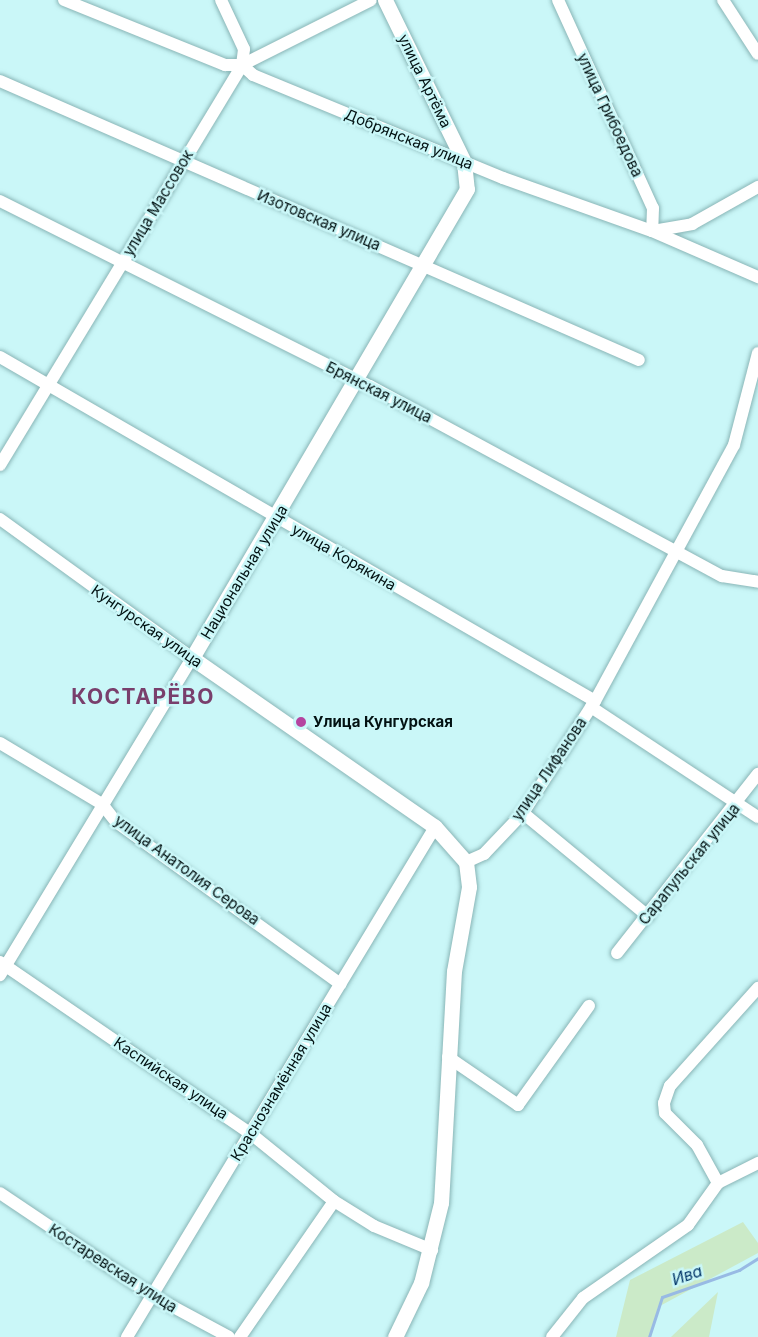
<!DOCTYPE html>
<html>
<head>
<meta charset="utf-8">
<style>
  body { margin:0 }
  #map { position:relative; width:758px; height:1337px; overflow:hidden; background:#caf7f8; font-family:Inter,sans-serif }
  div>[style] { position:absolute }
  .green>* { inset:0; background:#cbeac8 }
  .stream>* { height:3px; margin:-1.5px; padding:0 1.5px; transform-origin:1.5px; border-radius:1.5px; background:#98bae4 }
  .roads { filter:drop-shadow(0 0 2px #89b5b6) drop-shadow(0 0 2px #89b5b6) }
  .minor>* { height:12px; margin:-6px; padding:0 6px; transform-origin:6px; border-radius:6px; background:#fff }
  .tertiary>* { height:15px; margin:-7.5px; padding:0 7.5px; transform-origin:7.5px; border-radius:7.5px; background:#fff }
  .dots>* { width:16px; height:16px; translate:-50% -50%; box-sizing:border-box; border:3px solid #caf7f8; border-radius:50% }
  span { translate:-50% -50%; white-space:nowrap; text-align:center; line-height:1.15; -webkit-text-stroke:5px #caf7f8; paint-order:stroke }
  .street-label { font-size:15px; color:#021112 }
  .poi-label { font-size:15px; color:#021112; font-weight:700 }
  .left { translate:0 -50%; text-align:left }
  .water-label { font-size:16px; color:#05386a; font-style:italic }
  .district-label { font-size:21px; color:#793f6c; font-weight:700; letter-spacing:1.5px }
</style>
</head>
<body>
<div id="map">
  <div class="green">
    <i style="clip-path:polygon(743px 1222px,758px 1243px,758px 1253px,658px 1307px,651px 1337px,616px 1337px,630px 1280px)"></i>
    <i style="clip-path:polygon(718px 1292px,709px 1337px,671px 1337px)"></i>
  </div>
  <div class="stream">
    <i style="left:649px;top:1337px;width:42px;rotate:-72deg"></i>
    <i style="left:662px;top:1297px;width:82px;rotate:-19.3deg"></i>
    <i style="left:739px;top:1270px;width:22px;rotate:-32deg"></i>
  </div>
  <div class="roads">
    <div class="minor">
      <i style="left:64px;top:0;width:174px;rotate:22deg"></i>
      <i style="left:225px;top:65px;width:17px"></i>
      <i style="left:242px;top:65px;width:15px;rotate:42deg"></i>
      <i style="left:253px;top:75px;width:270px;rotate:22.4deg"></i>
      <i style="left:503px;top:178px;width:158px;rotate:19.6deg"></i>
      <i style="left:652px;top:231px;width:116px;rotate:23.5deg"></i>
      <i style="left:221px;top:0;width:54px;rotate:64.9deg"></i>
      <i style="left:244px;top:49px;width:16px;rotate:97deg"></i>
      <i style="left:558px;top:0;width:229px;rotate:65.5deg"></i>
      <i style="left:653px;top:208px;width:23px;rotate:92deg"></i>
      <i style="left:723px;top:0;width:64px;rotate:57.1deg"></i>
      <i style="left:0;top:81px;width:697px;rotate:23.59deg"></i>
      <i style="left:0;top:201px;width:414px;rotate:26.6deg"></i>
      <i style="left:370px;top:386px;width:400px;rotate:28.4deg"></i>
      <i style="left:722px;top:576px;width:36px;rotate:9deg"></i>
      <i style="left:653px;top:231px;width:40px;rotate:-10deg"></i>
      <i style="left:692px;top:224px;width:76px;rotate:-29.3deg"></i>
      <i style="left:0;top:357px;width:687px;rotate:30.03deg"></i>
      <i style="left:0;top:465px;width:468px;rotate:-58.8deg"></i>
      <i style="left:242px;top:65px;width:144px;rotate:-26.7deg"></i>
      <i style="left:0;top:519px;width:237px;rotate:35.9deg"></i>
      <i style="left:192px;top:658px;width:371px;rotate:121.2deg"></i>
      <i style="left:591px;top:707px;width:200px;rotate:33.4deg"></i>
      <i style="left:0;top:743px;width:119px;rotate:30.9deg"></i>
      <i style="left:102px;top:804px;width:23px;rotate:52deg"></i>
      <i style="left:116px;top:822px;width:277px;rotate:35.8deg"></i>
      <i style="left:523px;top:813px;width:162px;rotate:39.5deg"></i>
      <i style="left:466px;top:862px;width:20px;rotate:-24deg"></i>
      <i style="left:484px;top:854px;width:57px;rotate:-46.4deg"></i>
      <i style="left:523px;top:813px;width:133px;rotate:-57.3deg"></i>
      <i style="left:595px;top:701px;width:291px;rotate:-61.5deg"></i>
      <i style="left:734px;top:445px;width:95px;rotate:-75.4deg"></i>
      <i style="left:617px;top:953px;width:228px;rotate:-51.8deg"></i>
      <i style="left:0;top:962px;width:303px;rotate:34.4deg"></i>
      <i style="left:250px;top:1133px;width:108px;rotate:39deg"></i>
      <i style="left:334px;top:1201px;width:47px;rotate:32deg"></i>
      <i style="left:374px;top:1226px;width:63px;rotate:22.5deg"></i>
      <i style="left:448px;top:1057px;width:85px;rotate:34.4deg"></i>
      <i style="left:518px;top:1105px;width:122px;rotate:-54.4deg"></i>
      <i style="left:718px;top:1183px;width:43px;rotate:-118.9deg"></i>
      <i style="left:697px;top:1145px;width:45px;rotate:-135deg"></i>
      <i style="left:665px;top:1113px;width:10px;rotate:-96deg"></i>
      <i style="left:664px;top:1103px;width:18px;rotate:-71deg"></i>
      <i style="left:670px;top:1086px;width:132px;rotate:-48.1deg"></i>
      <i style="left:0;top:1193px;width:184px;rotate:33.9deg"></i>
      <i style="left:153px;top:1296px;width:86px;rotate:28.3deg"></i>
      <i style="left:127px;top:1337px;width:596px;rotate:-58.87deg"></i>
      <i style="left:240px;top:1337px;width:165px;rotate:-55.3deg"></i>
      <i style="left:552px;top:1337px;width:50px;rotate:-51.5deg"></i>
      <i style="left:583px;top:1298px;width:128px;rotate:-34.8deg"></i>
      <i style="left:688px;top:1225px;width:52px;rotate:-54.5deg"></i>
      <i style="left:718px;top:1183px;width:45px;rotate:-26.6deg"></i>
    </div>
    <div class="tertiary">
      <i style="left:385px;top:0;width:180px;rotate:64deg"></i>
      <i style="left:464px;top:162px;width:27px;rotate:84deg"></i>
      <i style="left:467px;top:189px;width:544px;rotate:120.39deg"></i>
      <i style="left:192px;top:658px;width:296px;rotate:34.8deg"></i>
      <i style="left:435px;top:827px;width:47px;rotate:48.5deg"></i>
      <i style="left:466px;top:862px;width:25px;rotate:83deg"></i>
      <i style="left:469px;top:887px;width:85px;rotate:100.1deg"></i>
      <i style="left:454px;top:971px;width:232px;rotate:93.2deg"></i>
      <i style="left:441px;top:1203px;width:82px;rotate:104deg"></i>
      <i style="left:421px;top:1283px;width:60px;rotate:115.7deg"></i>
    </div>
  </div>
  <div class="dots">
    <i style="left:301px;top:722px;background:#b544a0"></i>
  </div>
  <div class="street-label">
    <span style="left:425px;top:81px;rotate:64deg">улица Артёма</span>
    <span style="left:610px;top:115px;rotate:65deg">улица Грибоедова</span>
    <span style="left:409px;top:139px;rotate:22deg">Добрянская улица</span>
    <span style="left:158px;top:203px;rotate:-59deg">улица Массовок</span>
    <span style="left:319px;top:220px;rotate:23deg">Изотовская улица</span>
    <span style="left:379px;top:392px;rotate:27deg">Брянская улица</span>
    <span style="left:344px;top:557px;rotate:30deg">улица Корякина</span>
    <span style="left:244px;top:572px;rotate:-59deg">Национальная улица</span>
    <span style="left:147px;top:626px;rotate:35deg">Кунгурская улица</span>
    <span style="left:549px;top:769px;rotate:-56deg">улица Лифанова</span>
    <span style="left:689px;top:864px;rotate:-51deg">Сарапульская улица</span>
    <span style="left:187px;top:870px;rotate:36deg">улица Анатолия Серова</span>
    <span style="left:171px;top:1078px;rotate:34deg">Каспийская улица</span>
    <span style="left:281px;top:1082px;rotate:-59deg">Краснознамённая улица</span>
    <span style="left:113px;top:1268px;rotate:33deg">Костаревская улица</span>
  </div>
  <div class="poi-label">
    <span class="left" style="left:313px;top:722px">Улица Кунгурская</span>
  </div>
  <div class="water-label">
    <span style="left:687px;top:1275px;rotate:-19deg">Ива</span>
  </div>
  <div class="district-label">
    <span style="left:143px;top:697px">КОСТАРЁВО</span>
  </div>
</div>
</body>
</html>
